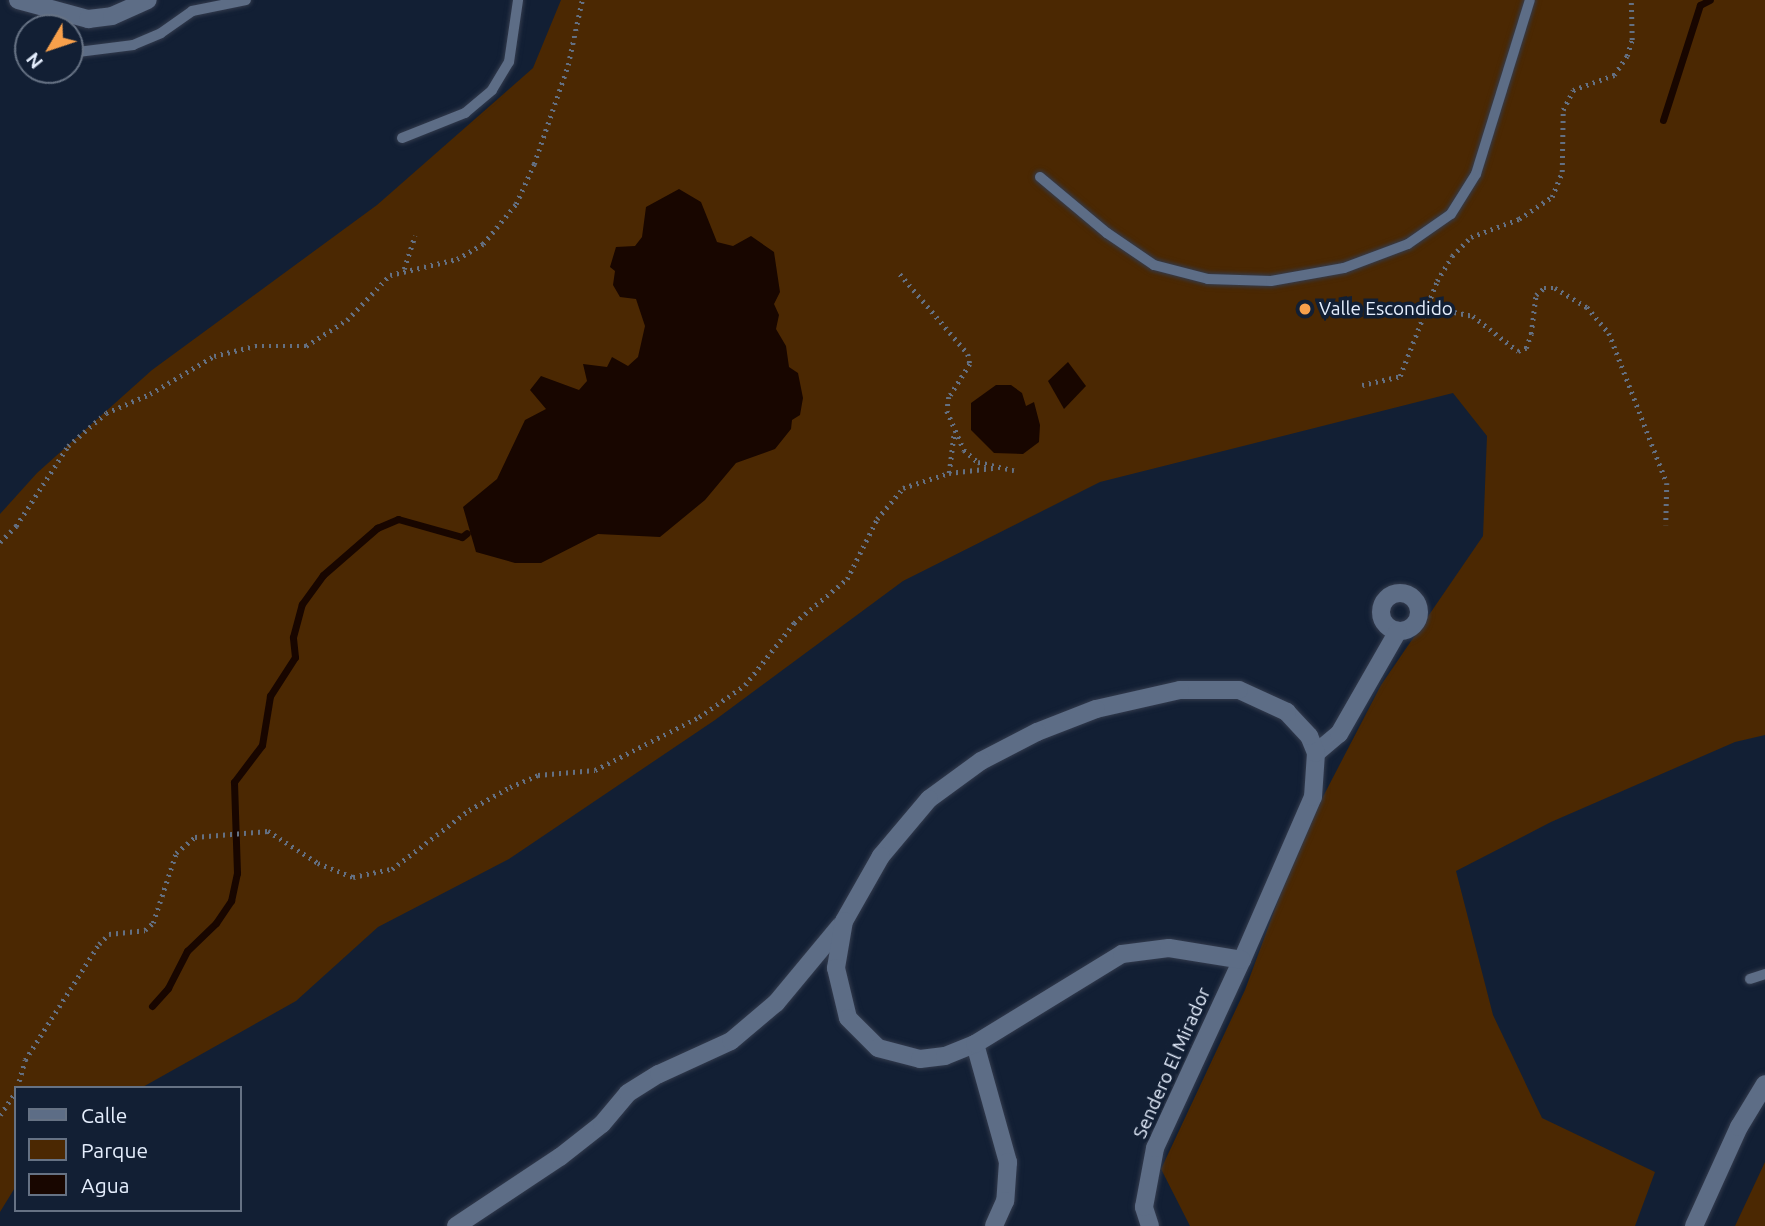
<!DOCTYPE html>
<html>
<head>
<meta charset="utf-8">
<style>
  body { margin:0 }
  #map { position:relative; width:1765px; height:1226px; overflow:hidden; background:#121f34; font-family:Ubuntu,sans-serif }
  div>[style] { position:absolute }
  .green>* { inset:0; background:#4b2802 }
  .water>* { inset:0; background:#180600 }
  .stream>* { height:7px; margin:-3.5px; padding:0 3.5px; transform-origin:3.5px; border-radius:3.5px; background:#180600 }
  .path>* { height:4.5px; margin-top:-2.25px; transform-origin:0; background:repeating-linear-gradient(90deg,#647082 0 2px,transparent 0 7px) }
  .roads { filter:drop-shadow(0 0 2px #333b4d) drop-shadow(0 0 2px #333b4d) }
  .service>* { height:10px; margin:-5px; padding:0 5px; transform-origin:5px; border-radius:5px; background:#5d6d86 }
  .minor>* { height:18px; margin:-9px; padding:0 9px; transform-origin:9px; border-radius:9px; background:#5d6d86 }
  .minor>.ring { margin:-9px; padding:0; box-sizing:content-box; background:none; border:18px solid #5d6d86; border-radius:50% }
  .dots>* { width:19px; height:19px; translate:-50% -50%; box-sizing:border-box; border:4px solid #121f34; border-radius:50% }
  span { translate:-50% -50%; white-space:nowrap; text-align:center; line-height:1.15; -webkit-text-stroke:7px #121f34; paint-order:stroke }
  .poi-label { font-size:19px; color:#e5eefd }
  .left { translate:0 -50%; text-align:left }
  .street-label { font-size:19px; color:#e5eefd }
  .legend { position:absolute; left:14px; top:1086px; width:228px; height:126px; box-sizing:border-box; background:#121f34; border:2px solid #667284; margin:0; padding:9px 12px; list-style:none; font-size:21px; color:#e5eefd }
  .legend li { display:flex; align-items:center; gap:14px; height:35px }
  .legend b { width:35px; border:2px solid #667284 }
  .north { position:absolute; left:14px; top:14px; width:70px; height:70px; box-sizing:border-box; background:#121f34; border:2px solid #667284; border-radius:50%; rotate:231deg; font-size:19px; font-weight:700; line-height:28px; text-align:center; color:#e5eefd }
  .north::after { content:''; display:block; margin:auto; width:24px; height:32px; background:#f8a04b; clip-path:polygon(50% 0,100% 100%,50% 72%,0 100%) }
</style>
</head>
<body>
<div id="map">
  <div class="green">
    <i style="clip-path:polygon(561px 0,1765px 0,1765px 735px,1735px 742px,1551px 822px,1456px 871px,1493px 1015px,1542px 1118px,1655px 1172px,1635px 1226px,1190px 1226px,1161px 1169px,1245px 990px,1300px 841px,1381px 685px,1483px 536px,1487px 436px,1453px 393px,1100px 482px,903px 581px,715px 720px,509px 859px,378px 927px,296px 1001px,141px 1088px,16px 1088px,16px 1186px,0 1212px,0 514px,37px 473px,152px 370px,377px 205px,533px 68px)"></i>
    <i style="clip-path:polygon(1765px 1162px,1765px 1226px,1735px 1226px)"></i>
  </div>
  <div class="water">
    <i style="clip-path:polygon(679px 189px,701px 202px,717px 242px,733px 246px,751px 236px,774px 252px,780px 292px,774px 304px,779px 315px,776px 329px,786px 346px,789px 367px,798px 373px,803px 398px,800px 415px,792px 420px,791px 429px,775px 449px,736px 463px,705px 500px,660px 537px,598px 534px,541px 563px,515px 563px,476px 552px,463px 507px,497px 479px,525px 420px,546px 409px,530px 390px,541px 376px,579px 390px,587px 381px,583px 364px,607px 367px,612px 357px,628px 366px,638px 357px,645px 326px,636px 299px,620px 297px,613px 285px,615px 271px,610px 267px,616px 247px,635px 246px,642px 237px,646px 207px)"></i>
    <i style="clip-path:polygon(1068px 362px,1086px 386px,1064px 409px,1048px 381px)"></i>
    <i style="clip-path:polygon(996px 385px,1011px 385px,1022px 393px,1026px 406px,1034px 402px,1040px 425px,1039px 442px,1023px 454px,994px 453px,971px 430px,971px 403px)"></i>
  </div>
  <div class="stream">
    <i style="left:1663px;top:120px;width:121px;rotate:-72.2deg"></i>
    <i style="left:1700px;top:5px;width:11px;rotate:-27deg"></i>
    <i style="left:152px;top:1006px;width:24px;rotate:-48deg"></i>
    <i style="left:168px;top:988px;width:42px;rotate:-62.8deg"></i>
    <i style="left:187px;top:951px;width:40px;rotate:-44deg"></i>
    <i style="left:216px;top:923px;width:27px;rotate:-56deg"></i>
    <i style="left:231px;top:901px;width:29px;rotate:-78deg"></i>
    <i style="left:237px;top:873px;width:91px;rotate:-91.9deg"></i>
    <i style="left:234px;top:782px;width:46px;rotate:-52.9deg"></i>
    <i style="left:262px;top:745px;width:50px;rotate:-80.7deg"></i>
    <i style="left:270px;top:696px;width:46px;rotate:-57.3deg"></i>
    <i style="left:295px;top:657px;width:20px;rotate:-96deg"></i>
    <i style="left:293px;top:637px;width:34px;rotate:-75deg"></i>
    <i style="left:302px;top:604px;width:36px;rotate:-54deg"></i>
    <i style="left:323px;top:575px;width:72px;rotate:-41deg"></i>
    <i style="left:377px;top:528px;width:23px;rotate:-23deg"></i>
    <i style="left:398px;top:519px;width:66px;rotate:15.7deg"></i>
    <i style="left:462px;top:537px;width:6px;rotate:-39deg"></i>
  </div>
  <div class="path">
    <i style="left:404px;top:269px;width:35px;rotate:-72deg"></i>
    <i style="left:900px;top:274px;width:105px;rotate:49.6deg"></i>
    <i style="left:968px;top:354px;width:10px;rotate:79deg"></i>
    <i style="left:970px;top:364px;width:39px;rotate:122deg"></i>
    <i style="left:949px;top:397px;width:14px;rotate:98deg"></i>
    <i style="left:947px;top:411px;width:43px;rotate:66.4deg"></i>
    <i style="left:964px;top:450px;width:18px;rotate:41deg"></i>
    <i style="left:978px;top:462px;width:37px;rotate:13deg"></i>
    <i style="left:1427px;top:306px;width:47px;rotate:12.3deg"></i>
    <i style="left:1473px;top:316px;width:57px;rotate:37.9deg"></i>
    <i style="left:1518px;top:351px;width:9px;rotate:-21deg"></i>
    <i style="left:1526px;top:348px;width:15px;rotate:-70deg"></i>
    <i style="left:1531px;top:334px;width:39px;rotate:-83deg"></i>
    <i style="left:1536px;top:295px;width:11px;rotate:-41deg"></i>
    <i style="left:1544px;top:288px;width:11px"></i>
    <i style="left:1555px;top:288px;width:37px;rotate:31deg"></i>
    <i style="left:1587px;top:307px;width:34px;rotate:50deg"></i>
    <i style="left:1609px;top:333px;width:161px;rotate:68.9deg"></i>
    <i style="left:1667px;top:483px;width:42px;rotate:91.4deg"></i>
    <i style="left:1362px;top:385px;width:39px;rotate:-13deg"></i>
    <i style="left:1400px;top:376px;width:102px;rotate:-68.7deg"></i>
    <i style="left:1437px;top:281px;width:29px;rotate:-59deg"></i>
    <i style="left:1452px;top:256px;width:27px;rotate:-45deg"></i>
    <i style="left:1471px;top:237px;width:51px;rotate:-20.6deg"></i>
    <i style="left:1519px;top:219px;width:40px;rotate:-34deg"></i>
    <i style="left:1552px;top:197px;width:27px;rotate:-68deg"></i>
    <i style="left:1562px;top:172px;width:62px;rotate:-89.1deg"></i>
    <i style="left:1563px;top:110px;width:22px;rotate:-63deg"></i>
    <i style="left:1573px;top:90px;width:44px;rotate:-20.1deg"></i>
    <i style="left:1614px;top:75px;width:23px;rotate:-56deg"></i>
    <i style="left:1627px;top:56px;width:17px;rotate:-73deg"></i>
    <i style="left:1632px;top:40px;width:40px;rotate:-91.4deg"></i>
    <i style="left:949px;top:473px;width:41px;rotate:-83deg"></i>
    <i style="left:0;top:542px;width:23px;rotate:-45deg"></i>
    <i style="left:16px;top:526px;width:95px;rotate:-57deg"></i>
    <i style="left:68px;top:446px;width:50px;rotate:-41deg"></i>
    <i style="left:106px;top:413px;width:48px;rotate:-23.4deg"></i>
    <i style="left:150px;top:394px;width:74px;rotate:-30.7deg"></i>
    <i style="left:214px;top:356px;width:42px;rotate:-13.7deg"></i>
    <i style="left:255px;top:346px;width:51px"></i>
    <i style="left:306px;top:346px;width:49px;rotate:-32.4deg"></i>
    <i style="left:347px;top:320px;width:62px;rotate:-46.3deg"></i>
    <i style="left:390px;top:275px;width:69px;rotate:-13.4deg"></i>
    <i style="left:457px;top:259px;width:30px;rotate:-30deg"></i>
    <i style="left:483px;top:244px;width:52px;rotate:-50.5deg"></i>
    <i style="left:516px;top:204px;width:44px;rotate:-65.8deg"></i>
    <i style="left:534px;top:164px;width:105px;rotate:-71deg"></i>
    <i style="left:568px;top:65px;width:66px;rotate:-77.8deg"></i>
    <i style="left:17px;top:1088px;width:29px;rotate:-74deg"></i>
    <i style="left:25px;top:1060px;width:138px;rotate:-57.5deg"></i>
    <i style="left:99px;top:944px;width:14px;rotate:-45deg"></i>
    <i style="left:109px;top:934px;width:36px;rotate:-6deg"></i>
    <i style="left:145px;top:930px;width:11px;rotate:-41deg"></i>
    <i style="left:153px;top:923px;width:74px;rotate:-71.8deg"></i>
    <i style="left:176px;top:853px;width:25px;rotate:-40deg"></i>
    <i style="left:195px;top:837px;width:73px;rotate:-4.7deg"></i>
    <i style="left:268px;top:831px;width:59px;rotate:32.6deg"></i>
    <i style="left:318px;top:863px;width:38px;rotate:22deg"></i>
    <i style="left:353px;top:877px;width:40px;rotate:-12deg"></i>
    <i style="left:392px;top:869px;width:97px;rotate:-37.5deg"></i>
    <i style="left:469px;top:810px;width:47px;rotate:-29.3deg"></i>
    <i style="left:510px;top:787px;width:30px;rotate:-23deg"></i>
    <i style="left:538px;top:775px;width:57px;rotate:-5deg"></i>
    <i style="left:595px;top:770px;width:117px;rotate:-27deg"></i>
    <i style="left:699px;top:717px;width:56px;rotate:-34.8deg"></i>
    <i style="left:745px;top:685px;width:79px;rotate:-51.7deg"></i>
    <i style="left:794px;top:623px;width:69px;rotate:-39.7deg"></i>
    <i style="left:847px;top:579px;width:67px;rotate:-63.4deg"></i>
    <i style="left:877px;top:519px;width:40px;rotate:-50deg"></i>
    <i style="left:903px;top:488px;width:48px;rotate:-18.1deg"></i>
    <i style="left:949px;top:473px;width:44px;rotate:-6.5deg"></i>
    <i style="left:0;top:1115px;width:29px;rotate:-56deg"></i>
  </div>
  <div class="roads">
    <div class="service">
      <i style="left:70px;top:53px;width:64px;rotate:-7.2deg"></i>
      <i style="left:133px;top:45px;width:30px;rotate:-23deg"></i>
      <i style="left:161px;top:33px;width:38px;rotate:-35deg"></i>
      <i style="left:192px;top:11px;width:55px;rotate:-11.5deg"></i>
      <i style="left:402px;top:138px;width:68px;rotate:-21.6deg"></i>
      <i style="left:465px;top:113px;width:35px;rotate:-40deg"></i>
      <i style="left:492px;top:90px;width:33px;rotate:-59deg"></i>
      <i style="left:509px;top:62px;width:63px;rotate:-81.7deg"></i>
      <i style="left:1040px;top:177px;width:87px;rotate:39.9deg"></i>
      <i style="left:1107px;top:233px;width:57px;rotate:34.2deg"></i>
      <i style="left:1154px;top:265px;width:56px;rotate:14.5deg"></i>
      <i style="left:1208px;top:279px;width:63px;rotate:1.8deg"></i>
      <i style="left:1271px;top:281px;width:74px;rotate:-10.1deg"></i>
      <i style="left:1344px;top:268px;width:68px;rotate:-20.6deg"></i>
      <i style="left:1408px;top:244px;width:52px;rotate:-34.9deg"></i>
      <i style="left:1451px;top:214px;width:47px;rotate:-58deg"></i>
      <i style="left:1476px;top:174px;width:182px;rotate:-72.8deg"></i>
      <i style="left:1750px;top:979px;width:16px;rotate:-18deg"></i>
    </div>
    <div class="minor">
      <i style="left:18px;top:0;width:73px;rotate:15.2deg"></i>
      <i style="left:88px;top:19px;width:24px;rotate:-7deg"></i>
      <i style="left:112px;top:16px;width:39px;rotate:-24deg"></i>
      <i class="ring" style="left:1381px;top:593px;width:20px;height:20px"></i>
      <i style="left:1316px;top:753px;width:30px;rotate:-40deg"></i>
      <i style="left:1339px;top:734px;width:119px;rotate:-60.2deg"></i>
      <i style="left:975px;top:1044px;width:123px;rotate:74.4deg"></i>
      <i style="left:1008px;top:1162px;width:39px;rotate:94deg"></i>
      <i style="left:1005px;top:1201px;width:27px;rotate:114deg"></i>
      <i style="left:456px;top:1226px;width:125px;rotate:-33.6deg"></i>
      <i style="left:560px;top:1157px;width:53px;rotate:-38.2deg"></i>
      <i style="left:602px;top:1124px;width:40px;rotate:-50deg"></i>
      <i style="left:628px;top:1093px;width:36px;rotate:-32deg"></i>
      <i style="left:659px;top:1074px;width:79px;rotate:-24.6deg"></i>
      <i style="left:731px;top:1041px;width:59px;rotate:-40.2deg"></i>
      <i style="left:776px;top:1003px;width:100px;rotate:-50.3deg"></i>
      <i style="left:1150px;top:1226px;width:20px;rotate:-108deg"></i>
      <i style="left:1144px;top:1207px;width:60px;rotate:-79.4deg"></i>
      <i style="left:1155px;top:1148px;width:207px;rotate:-65.2deg"></i>
      <i style="left:1242px;top:960px;width:178px;rotate:-66.5deg"></i>
      <i style="left:1313px;top:797px;width:44px;rotate:-86.1deg"></i>
      <i style="left:1316px;top:753px;width:18px;rotate:-112deg"></i>
      <i style="left:1309px;top:736px;width:33px;rotate:-133deg"></i>
      <i style="left:1287px;top:712px;width:53px;rotate:-155.4deg"></i>
      <i style="left:1239px;top:690px;width:59px;rotate:180deg"></i>
      <i style="left:1180px;top:690px;width:86px;rotate:167.3deg"></i>
      <i style="left:1096px;top:709px;width:63px;rotate:158.7deg"></i>
      <i style="left:1037px;top:732px;width:63px;rotate:152.6deg"></i>
      <i style="left:981px;top:761px;width:64px;rotate:143.8deg"></i>
      <i style="left:929px;top:799px;width:75px;rotate:130.1deg"></i>
      <i style="left:881px;top:856px;width:75px;rotate:119.6deg"></i>
      <i style="left:844px;top:921px;width:48px;rotate:99.7deg"></i>
      <i style="left:836px;top:968px;width:51px;rotate:76.5deg"></i>
      <i style="left:848px;top:1018px;width:42px;rotate:45deg"></i>
      <i style="left:878px;top:1048px;width:43px;rotate:14.7deg"></i>
      <i style="left:920px;top:1059px;width:25px;rotate:-7deg"></i>
      <i style="left:945px;top:1056px;width:32px;rotate:-22deg"></i>
      <i style="left:975px;top:1044px;width:172px;rotate:-31.5deg"></i>
      <i style="left:1122px;top:954px;width:47px;rotate:-7.3deg"></i>
      <i style="left:1169px;top:948px;width:74px;rotate:9.3deg"></i>
      <i style="left:1694px;top:1226px;width:109px;rotate:-65.6deg"></i>
      <i style="left:1739px;top:1127px;width:50px;rotate:-58.8deg"></i>
    </div>
  </div>
  <div class="dots">
    <i style="left:1305px;top:309px;background:#f8a04b"></i>
  </div>
  <div class="poi-label">
    <span class="left" style="left:1319px;top:309px">Valle Escondido</span>
  </div>
  <div class="street-label">
    <span style="left:1172px;top:1063px;rotate:-66deg">Sendero El Mirador</span>
  </div>
  <ul class="legend">
  <li><b style="height:9px;background:#5d6d86"></b>Calle</li>
  <li><b style="height:19px;background:#4b2802"></b>Parque</li>
  <li><b style="height:19px;background:#180600"></b>Agua</li>
  </ul>
  <div class="north">N</div>
</div>
</body>
</html>
